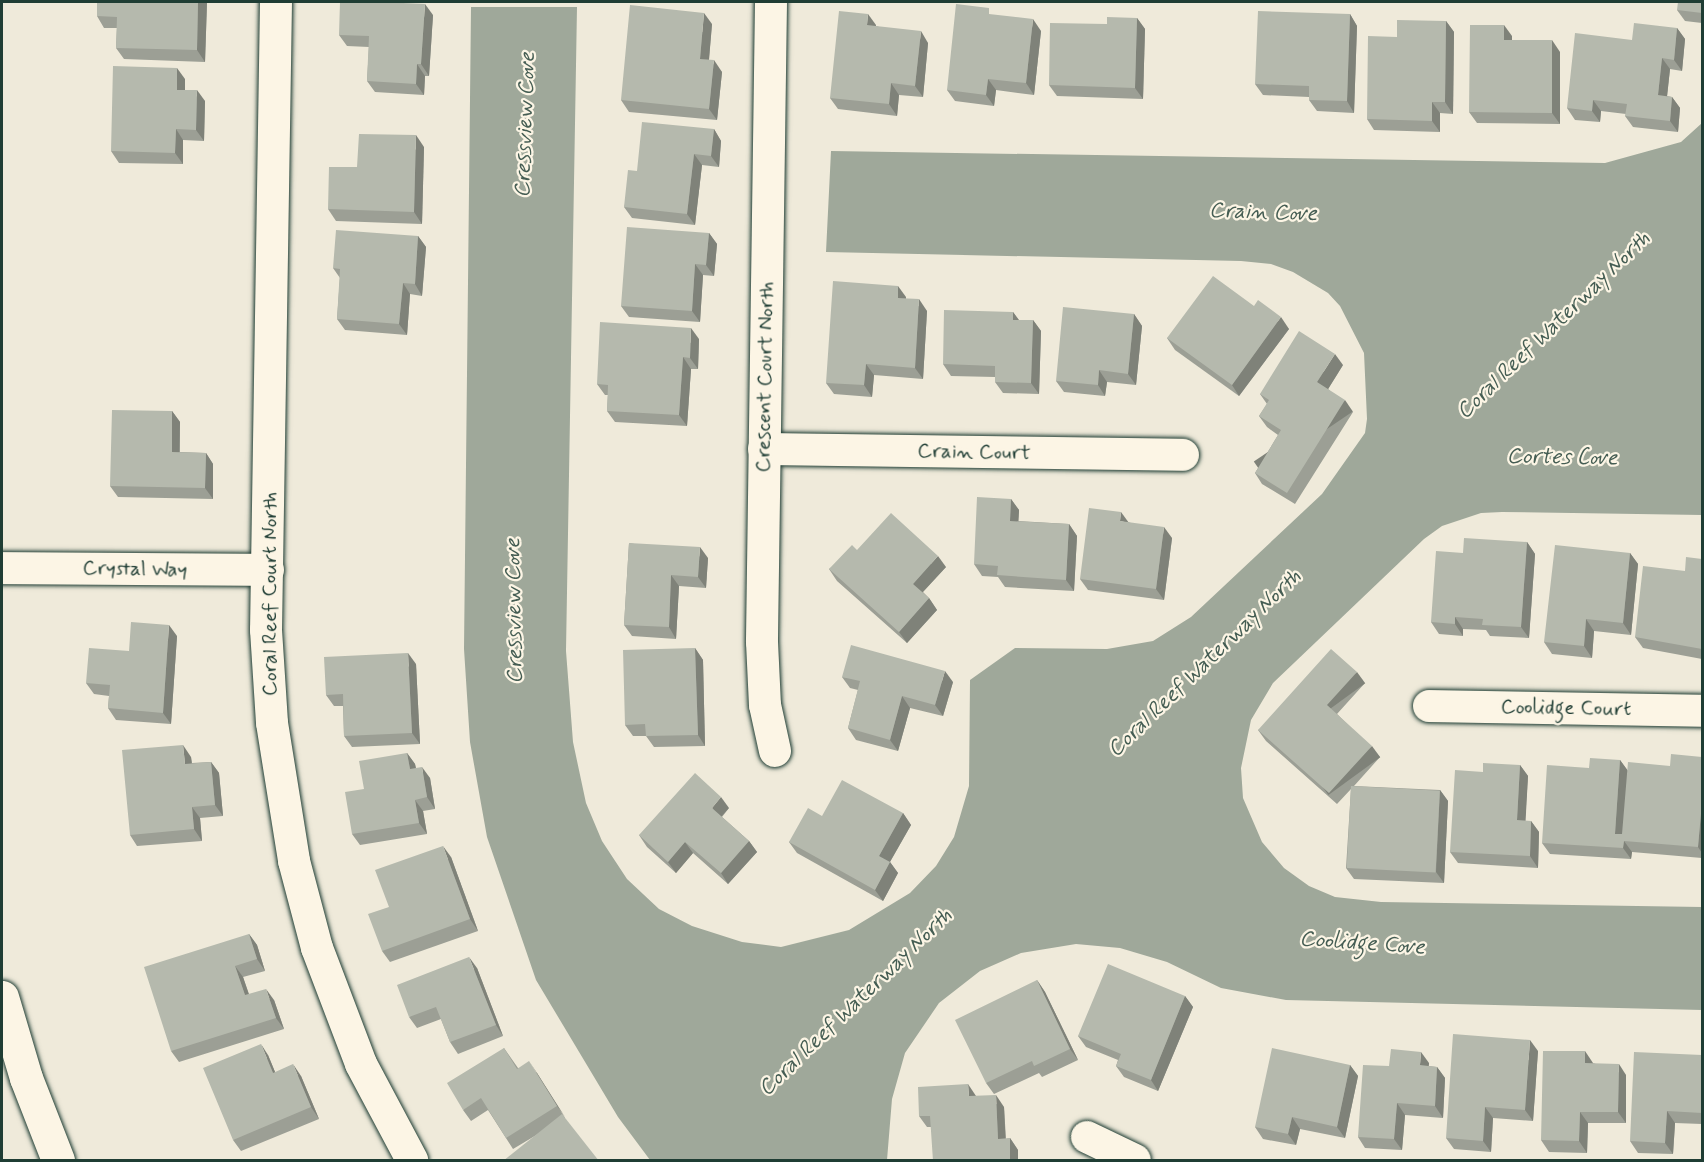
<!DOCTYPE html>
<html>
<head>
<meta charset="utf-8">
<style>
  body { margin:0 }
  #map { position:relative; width:1704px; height:1162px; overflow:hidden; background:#efeada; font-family:Mynerve,sans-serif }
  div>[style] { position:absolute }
  .water>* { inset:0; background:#9fa89a }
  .roads { filter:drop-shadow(0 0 2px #1f3d34) drop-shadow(0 0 2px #1f3d34) }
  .street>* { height:32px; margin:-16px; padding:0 16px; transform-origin:16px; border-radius:16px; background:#fcf5e5 }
  .secondary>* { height:33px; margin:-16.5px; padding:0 16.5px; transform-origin:16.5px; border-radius:16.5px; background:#fcf5e5 }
  .wall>* { inset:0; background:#9c9f95 }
  .shaded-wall>* { inset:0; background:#7f8279; transform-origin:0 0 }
  .building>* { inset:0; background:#b5b9ad; transform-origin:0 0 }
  span { translate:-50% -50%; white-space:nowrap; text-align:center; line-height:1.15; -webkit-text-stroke:4.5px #fcf5e5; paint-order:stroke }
  .street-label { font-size:21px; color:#1f3d34 }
  .water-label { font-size:22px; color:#455d53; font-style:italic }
  .frame { position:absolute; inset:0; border:3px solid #1f3d34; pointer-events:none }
</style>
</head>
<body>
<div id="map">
  <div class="water">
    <i style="clip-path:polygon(471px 7px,577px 7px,566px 651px,573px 742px,586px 803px,602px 841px,627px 879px,659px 909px,692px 926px,742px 942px,781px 947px,849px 930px,910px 893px,936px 866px,954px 837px,969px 786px,970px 680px,1015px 648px,1107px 649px,1153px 641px,1191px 617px,1322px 494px,1365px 433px,1367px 419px,1364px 353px,1340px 306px,1328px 293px,1293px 272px,1271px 264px,1241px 261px,826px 252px,831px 151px,1605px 163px,1681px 142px,1702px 123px,1702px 515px,1502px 512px,1481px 513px,1442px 526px,1424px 539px,1273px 683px,1251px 720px,1241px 768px,1243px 798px,1262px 842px,1284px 868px,1309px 886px,1335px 897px,1381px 902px,1702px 907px,1702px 1010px,1286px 1000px,1221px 988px,1167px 962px,1120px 948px,1076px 944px,1021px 953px,980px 971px,939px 1003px,905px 1053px,892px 1099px,887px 1160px,650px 1160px,618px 1117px,536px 980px,487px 837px,470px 742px,464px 649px)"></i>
  </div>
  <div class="roads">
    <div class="street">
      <i style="left:276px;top:2px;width:628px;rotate:90.91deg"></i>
      <i style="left:266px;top:630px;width:93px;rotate:86.3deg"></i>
      <i style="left:272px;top:723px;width:140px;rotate:80.9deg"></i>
      <i style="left:294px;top:861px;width:90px;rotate:75.2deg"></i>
      <i style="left:317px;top:948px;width:124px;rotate:69.2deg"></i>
      <i style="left:361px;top:1064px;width:109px;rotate:62deg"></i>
      <i style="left:771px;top:2px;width:640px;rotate:90.81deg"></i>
      <i style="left:762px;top:642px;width:63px;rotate:87.3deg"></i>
      <i style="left:765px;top:705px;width:47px;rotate:77.7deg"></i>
      <i style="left:764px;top:449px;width:419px;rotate:0.8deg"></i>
      <i style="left:2px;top:568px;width:266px;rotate:0.4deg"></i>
      <i style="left:1429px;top:706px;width:273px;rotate:1deg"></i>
      <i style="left:1087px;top:1137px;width:53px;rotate:25.6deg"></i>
    </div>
    <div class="secondary">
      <i style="left:2px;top:997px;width:84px;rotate:73.5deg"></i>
      <i style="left:26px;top:1078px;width:88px;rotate:68.7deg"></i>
    </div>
  </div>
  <div class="wall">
    <i style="clip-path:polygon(207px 2px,205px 62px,124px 59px,116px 48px,117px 28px,104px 28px,97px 16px)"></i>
    <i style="clip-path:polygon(1702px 2px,1702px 23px,1685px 21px,1677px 10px)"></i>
    <i style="clip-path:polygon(1350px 14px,1357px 26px,1354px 113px,1317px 111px,1309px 100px,1309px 97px,1263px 95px,1255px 84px)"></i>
    <i style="clip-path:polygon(433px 15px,429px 76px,425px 76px,424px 95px,375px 92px,367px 81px,369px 47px,347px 46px,339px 35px)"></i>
    <i style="clip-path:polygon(994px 15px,1041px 31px,1034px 95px,996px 90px,994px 106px,955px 101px,947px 90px)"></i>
    <i style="clip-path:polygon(1137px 18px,1145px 29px,1143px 99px,1057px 96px,1049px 85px,1107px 24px)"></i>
    <i style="clip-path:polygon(1446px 21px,1454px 32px,1453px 114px,1440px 113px,1440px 132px,1374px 130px,1367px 119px,1397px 37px)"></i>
    <i style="clip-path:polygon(712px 24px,709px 60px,722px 72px,717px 120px,629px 112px,621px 100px)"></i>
    <i style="clip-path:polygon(876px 25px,876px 26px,928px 43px,923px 97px,899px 95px,897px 116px,838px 109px,830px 98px)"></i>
    <i style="clip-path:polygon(1677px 28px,1685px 39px,1682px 71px,1670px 69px,1667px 96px,1672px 97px,1680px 108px,1678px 132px,1633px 127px,1625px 116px,1626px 114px,1601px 111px,1600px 122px,1575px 120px,1567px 108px,1632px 40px)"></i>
    <i style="clip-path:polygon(1512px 36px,1512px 40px,1560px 52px,1560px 124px,1477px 123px,1469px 112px)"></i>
    <i style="clip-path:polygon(185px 79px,185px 90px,205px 101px,204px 141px,183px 140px,183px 164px,119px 163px,111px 151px)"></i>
    <i style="clip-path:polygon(714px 129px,721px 141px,719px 167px,702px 165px,695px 225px,632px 218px,624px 207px,637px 171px)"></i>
    <i style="clip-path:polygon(424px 147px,422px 224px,336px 221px,328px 209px,357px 167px)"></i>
    <i style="clip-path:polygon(709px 233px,717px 244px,714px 276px,703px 275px,700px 322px,629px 317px,621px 306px)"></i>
    <i style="clip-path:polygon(418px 236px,426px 247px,422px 296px,410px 294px,407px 335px,345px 330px,337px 319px,340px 278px,333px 268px)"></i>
    <i style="clip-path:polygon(906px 297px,906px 299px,927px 311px,923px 379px,874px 375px,872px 397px,834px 394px,826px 383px)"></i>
    <i style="clip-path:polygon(1254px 306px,1289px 329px,1239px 396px,1175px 350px,1167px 338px)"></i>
    <i style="clip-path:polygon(1013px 312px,1019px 320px,1033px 320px,1041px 331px,1039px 394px,1003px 393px,995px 382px,995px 377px,951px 376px,943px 364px)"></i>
    <i style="clip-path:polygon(1134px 314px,1142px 326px,1136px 385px,1107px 382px,1105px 396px,1064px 392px,1056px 381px)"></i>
    <i style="clip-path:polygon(699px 339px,698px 369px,691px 369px,687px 426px,615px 422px,607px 411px,608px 395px,605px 395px,597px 384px)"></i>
    <i style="clip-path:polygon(1343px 365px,1328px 389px,1353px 412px,1295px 504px,1262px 484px,1255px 473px,1278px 435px,1267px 427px,1259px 416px,1267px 404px,1260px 394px)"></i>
    <i style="clip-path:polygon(172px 411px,180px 422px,180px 452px,206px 453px,213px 464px,213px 499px,118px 497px,110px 486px)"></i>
    <i style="clip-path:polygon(1011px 499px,1019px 510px,1018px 521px,1069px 524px,1077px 536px,1074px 591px,1005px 587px,998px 577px,982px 576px,974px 564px)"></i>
    <i style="clip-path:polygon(1128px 522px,1172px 538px,1164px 600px,1088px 590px,1080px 579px)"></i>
    <i style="clip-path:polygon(1527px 542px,1535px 554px,1529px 638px,1490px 636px,1486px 630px,1463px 629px,1463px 636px,1439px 634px,1431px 622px,1463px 553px)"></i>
    <i style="clip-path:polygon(629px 543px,708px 558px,706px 588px,679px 586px,676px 639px,632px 636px,624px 625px)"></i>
    <i style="clip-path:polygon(857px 550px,946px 567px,923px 592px,929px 598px,937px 610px,907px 643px,837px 581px,829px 569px)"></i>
    <i style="clip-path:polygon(1630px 553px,1638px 564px,1631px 635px,1594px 631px,1592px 658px,1552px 654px,1544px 642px)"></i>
    <i style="clip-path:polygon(1702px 559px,1702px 659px,1643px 648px,1635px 637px,1685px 571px)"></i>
    <i style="clip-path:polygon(177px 636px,171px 724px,116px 720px,108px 708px,109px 696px,94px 694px,86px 683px)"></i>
    <i style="clip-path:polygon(695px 648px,703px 660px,705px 746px,654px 747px,646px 736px,633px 736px,625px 725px)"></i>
    <i style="clip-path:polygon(416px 664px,420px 744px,352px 747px,344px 736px,343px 706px,334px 706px,326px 695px)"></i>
    <i style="clip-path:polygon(842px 677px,953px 682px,943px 716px,910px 708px,898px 751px,856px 740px,848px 728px,858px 690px,850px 688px)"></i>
    <i style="clip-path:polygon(1365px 683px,1337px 714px,1380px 757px,1354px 786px,1440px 790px,1448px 801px,1444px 883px,1354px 879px,1346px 868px,1351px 789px,1337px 804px,1266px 741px,1258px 730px)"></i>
    <i style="clip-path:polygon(407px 753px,415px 764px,416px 768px,430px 778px,435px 809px,423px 811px,427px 834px,360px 845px,352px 834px,364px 789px)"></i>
    <i style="clip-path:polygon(191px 757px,192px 763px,211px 762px,219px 773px,223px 816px,200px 818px,202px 841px,137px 846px,130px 835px)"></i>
    <i style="clip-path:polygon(1702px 757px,1702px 858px,1632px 852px,1631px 859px,1550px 854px,1542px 843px,1589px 768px,1620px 760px,1628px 771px,1670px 766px)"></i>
    <i style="clip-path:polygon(1520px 765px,1528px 776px,1525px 821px,1531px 821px,1539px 832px,1538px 868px,1458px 863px,1450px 852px,1483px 772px)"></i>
    <i style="clip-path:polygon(729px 808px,722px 817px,749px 841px,757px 852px,728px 884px,693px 853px,676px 873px,647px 847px,639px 835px)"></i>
    <i style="clip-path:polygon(903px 813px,911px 825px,890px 862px,898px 873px,883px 901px,797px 853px,789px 842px,822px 816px)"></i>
    <i style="clip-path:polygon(451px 857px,478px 931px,390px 962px,382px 951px,389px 907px)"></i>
    <i style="clip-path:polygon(249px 934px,257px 945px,265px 971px,243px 977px,249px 994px,274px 1000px,284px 1029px,179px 1062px,171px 1051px)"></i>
    <i style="clip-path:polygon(477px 968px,503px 1036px,458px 1054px,450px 1042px,441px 1019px,417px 1028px,409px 1017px)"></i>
    <i style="clip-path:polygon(1037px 980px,1045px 992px,1078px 1060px,1042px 1077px,1039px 1073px,994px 1094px,986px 1083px)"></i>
    <i style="clip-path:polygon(1185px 996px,1193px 1007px,1158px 1091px,1124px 1077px,1116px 1066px,1118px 1060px,1086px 1047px,1078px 1036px)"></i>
    <i style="clip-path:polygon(504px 1048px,518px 1068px,537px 1073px,565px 1118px,513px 1149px,488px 1110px,471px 1121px,463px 1110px)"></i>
    <i style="clip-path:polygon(1538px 1051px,1533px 1121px,1493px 1118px,1491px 1152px,1454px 1149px,1446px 1138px)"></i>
    <i style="clip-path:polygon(268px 1055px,275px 1072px,301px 1076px,319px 1119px,241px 1151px,233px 1140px)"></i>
    <i style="clip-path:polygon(1702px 1055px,1702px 1124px,1675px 1123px,1673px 1154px,1638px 1153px,1630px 1141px)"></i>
    <i style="clip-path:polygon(1429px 1063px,1428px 1066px,1437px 1067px,1445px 1078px,1443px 1118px,1405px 1115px,1402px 1150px,1365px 1148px,1358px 1137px,1389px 1066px)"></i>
    <i style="clip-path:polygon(1593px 1063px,1626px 1075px,1626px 1123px,1588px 1123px,1587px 1153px,1549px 1152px,1541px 1140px)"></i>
    <i style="clip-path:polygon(1350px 1065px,1358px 1076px,1345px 1138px,1300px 1129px,1296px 1145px,1263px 1139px,1255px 1127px)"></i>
    <i style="clip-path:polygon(976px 1096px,1004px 1107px,1006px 1139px,1010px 1138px,1018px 1150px,931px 1127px,927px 1127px,919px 1116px)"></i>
  </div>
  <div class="shaded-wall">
    <i style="clip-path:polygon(198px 2px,207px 2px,205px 62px,197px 50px)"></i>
    <i style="clip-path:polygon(425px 4px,433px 15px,429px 76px,421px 64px)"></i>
    <i style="clip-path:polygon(704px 13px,712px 24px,708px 70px,700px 59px)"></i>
    <i style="clip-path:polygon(868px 14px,876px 25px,875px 37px,867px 25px)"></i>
    <i style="clip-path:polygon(1350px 14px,1357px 26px,1354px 113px,1347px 101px)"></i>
    <i style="clip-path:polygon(1137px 18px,1145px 29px,1143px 99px,1135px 88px)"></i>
    <i style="clip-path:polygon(1033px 19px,1041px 31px,1034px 95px,1026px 83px)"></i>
    <i style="clip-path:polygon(1446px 21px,1454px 32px,1453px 114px,1445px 102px)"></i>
    <i style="clip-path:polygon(1504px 25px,1512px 36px,1512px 52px,1504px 40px)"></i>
    <i style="clip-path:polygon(1677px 28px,1685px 39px,1682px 71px,1674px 60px)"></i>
    <i style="clip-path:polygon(921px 31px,928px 43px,923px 97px,915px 86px)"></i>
    <i style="clip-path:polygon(1552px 40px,1560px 52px,1560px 124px,1552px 113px)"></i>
    <i style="clip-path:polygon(1662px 58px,1670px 69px,1666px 106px,1658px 95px)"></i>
    <i style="clip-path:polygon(714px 60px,722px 72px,717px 120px,709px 109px)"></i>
    <i style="clip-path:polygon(417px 64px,425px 76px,424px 95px,416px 84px)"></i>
    <i style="clip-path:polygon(177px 68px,185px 79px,185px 101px,177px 90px)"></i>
    <i style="clip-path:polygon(988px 79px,996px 90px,994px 106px,986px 95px)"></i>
    <i style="clip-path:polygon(891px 83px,899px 95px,897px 116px,889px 104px)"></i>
    <i style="clip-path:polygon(197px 90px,205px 101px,204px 141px,196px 130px)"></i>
    <i style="clip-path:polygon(1672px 97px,1680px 108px,1678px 132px,1670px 121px)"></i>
    <i style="clip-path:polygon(1593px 100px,1601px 111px,1600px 122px,1592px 111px)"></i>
    <i style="clip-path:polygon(1432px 102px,1440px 113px,1440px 132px,1432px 121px)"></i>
    <i style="clip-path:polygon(176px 129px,183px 140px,183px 164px,175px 153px)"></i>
    <i style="clip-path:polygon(714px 129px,721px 141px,719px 167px,711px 156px)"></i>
    <i style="clip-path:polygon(416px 135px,424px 147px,422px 224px,414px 212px)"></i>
    <i style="clip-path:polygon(694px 154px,702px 165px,695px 225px,687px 214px)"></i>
    <i style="clip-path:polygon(709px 233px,717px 244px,714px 276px,706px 265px)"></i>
    <i style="clip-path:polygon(418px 236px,426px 247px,422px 296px,415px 284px)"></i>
    <i style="clip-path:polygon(695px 264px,703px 275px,700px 322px,692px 311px)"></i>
    <i style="clip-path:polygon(403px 283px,410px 294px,407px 335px,399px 324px)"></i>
    <i style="clip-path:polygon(898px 286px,906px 297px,905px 309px,898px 298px)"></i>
    <i style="clip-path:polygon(919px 299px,927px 311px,923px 379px,915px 368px)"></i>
    <i style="clip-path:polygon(1013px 312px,1021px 323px,1013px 320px)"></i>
    <i style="clip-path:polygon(1134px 314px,1142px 326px,1136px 385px,1128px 374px)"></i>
    <i style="clip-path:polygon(1281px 317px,1289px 329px,1239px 396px,1232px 385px)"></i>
    <i style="clip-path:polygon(1033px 320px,1041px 331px,1039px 394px,1031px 383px)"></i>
    <i style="clip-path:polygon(691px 328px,699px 339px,698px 369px,690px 358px)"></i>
    <i style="clip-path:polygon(1335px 354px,1343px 365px,1325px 394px,1317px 382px)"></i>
    <i style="clip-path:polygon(683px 357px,691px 369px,687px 426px,679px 415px)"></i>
    <i style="clip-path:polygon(866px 364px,874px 375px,872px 397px,864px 385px)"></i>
    <i style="clip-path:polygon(1099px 370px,1107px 382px,1105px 396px,1098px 385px)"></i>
    <i style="left:1345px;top:400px;width:14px;height:110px;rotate:56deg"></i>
    <i style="clip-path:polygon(172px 411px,180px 422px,179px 463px,172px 452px)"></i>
    <i style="clip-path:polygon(206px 453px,213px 464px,213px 499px,205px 488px)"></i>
    <i style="clip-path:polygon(1011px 499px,1019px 510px,1018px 532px,1010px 521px)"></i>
    <i style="clip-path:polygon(1121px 512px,1129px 523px,1120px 521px)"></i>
    <i style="clip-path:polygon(1069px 524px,1077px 536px,1074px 591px,1066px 580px)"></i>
    <i style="clip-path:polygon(1164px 527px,1172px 538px,1164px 600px,1156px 589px)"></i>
    <i style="clip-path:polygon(1527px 542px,1535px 554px,1529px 638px,1521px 627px)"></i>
    <i style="clip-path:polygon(700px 547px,708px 558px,706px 588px,698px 577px)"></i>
    <i style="clip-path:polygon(1630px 553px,1638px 564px,1631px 635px,1623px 623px)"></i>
    <i style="clip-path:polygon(938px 556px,946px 567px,920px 595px,913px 584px)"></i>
    <i style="clip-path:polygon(671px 575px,679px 586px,676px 639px,669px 627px)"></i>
    <i style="clip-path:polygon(929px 598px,937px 610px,907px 643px,899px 632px)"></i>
    <i style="clip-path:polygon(1455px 617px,1463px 629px,1463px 636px,1455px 624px)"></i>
    <i style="clip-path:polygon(1586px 619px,1594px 631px,1592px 658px,1584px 646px)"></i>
    <i style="clip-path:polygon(169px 625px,177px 636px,171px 724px,163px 713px)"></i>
    <i style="clip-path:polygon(695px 648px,703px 660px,705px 746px,698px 735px)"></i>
    <i style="clip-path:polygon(408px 653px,416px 664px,420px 744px,412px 733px)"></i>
    <i style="clip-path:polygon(945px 671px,953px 682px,943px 716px,935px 705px)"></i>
    <i style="left:1357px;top:672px;width:14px;height:45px;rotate:54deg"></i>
    <i style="clip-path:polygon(902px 696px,910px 708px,898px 751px,890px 740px)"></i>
    <i style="clip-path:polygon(183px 745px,191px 757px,193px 775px,185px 764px)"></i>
    <i style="left:1372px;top:746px;width:14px;height:64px;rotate:54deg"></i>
    <i style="clip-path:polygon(407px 753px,415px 764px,418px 780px,410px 769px)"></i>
    <i style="clip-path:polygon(1620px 760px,1628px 771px,1623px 845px,1615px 834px)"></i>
    <i style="clip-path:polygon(211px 762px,219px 773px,223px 816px,215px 805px)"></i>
    <i style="clip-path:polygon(1520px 765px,1528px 776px,1525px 831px,1517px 820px)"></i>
    <i style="clip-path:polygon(422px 767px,430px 778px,435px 809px,427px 797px)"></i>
    <i style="clip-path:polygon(1440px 790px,1448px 801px,1444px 883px,1436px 872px)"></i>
    <i style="clip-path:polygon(721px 797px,729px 808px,719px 819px,712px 808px)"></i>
    <i style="clip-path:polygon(415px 800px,423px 811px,427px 834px,419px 823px)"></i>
    <i style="clip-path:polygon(1702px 802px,1702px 853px,1698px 847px)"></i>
    <i style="clip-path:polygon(192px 807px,200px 818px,202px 841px,194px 829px)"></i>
    <i style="clip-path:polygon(903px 813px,911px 825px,887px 867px,879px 856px)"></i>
    <i style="clip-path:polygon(1531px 821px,1539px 832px,1538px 868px,1530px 856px)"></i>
    <i style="clip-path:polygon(749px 841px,757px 852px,728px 884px,721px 873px)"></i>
    <i style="clip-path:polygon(1624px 841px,1632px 852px,1631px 859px,1623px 848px)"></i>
    <i style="clip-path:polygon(685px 842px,693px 853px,676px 873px,668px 862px)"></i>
    <i style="clip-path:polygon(443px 846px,451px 857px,478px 931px,470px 919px)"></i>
    <i style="clip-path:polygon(890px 862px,898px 873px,883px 901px,875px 890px)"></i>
    <i style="clip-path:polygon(249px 934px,257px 945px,265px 971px,257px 959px)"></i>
    <i style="clip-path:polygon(469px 957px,477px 968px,503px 1036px,496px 1025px)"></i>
    <i style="clip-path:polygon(235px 966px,243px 977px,253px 1007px,245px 995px)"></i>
    <i style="clip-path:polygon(1037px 980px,1045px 992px,1078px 1060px,1070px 1049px)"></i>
    <i style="clip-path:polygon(266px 989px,274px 1000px,284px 1029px,276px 1018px)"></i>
    <i style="clip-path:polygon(1185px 996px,1193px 1007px,1158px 1091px,1151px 1080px)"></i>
    <i style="clip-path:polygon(1530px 1040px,1538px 1051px,1533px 1121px,1525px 1110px)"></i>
    <i style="clip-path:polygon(261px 1044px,268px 1055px,280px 1084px,273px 1073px)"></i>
    <i style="clip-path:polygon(1585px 1051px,1593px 1063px,1593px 1074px,1585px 1063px)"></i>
    <i style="clip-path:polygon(1421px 1052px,1429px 1063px,1428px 1076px,1420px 1065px)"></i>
    <i style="clip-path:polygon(529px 1061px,537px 1073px,565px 1117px,557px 1106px)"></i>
    <i style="clip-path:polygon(293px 1064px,301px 1076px,319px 1119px,311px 1107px)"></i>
    <i style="clip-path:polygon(1619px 1064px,1626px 1075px,1626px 1123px,1618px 1112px)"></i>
    <i style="clip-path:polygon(1350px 1065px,1358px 1076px,1345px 1138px,1337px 1127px)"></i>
    <i style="clip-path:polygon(1437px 1067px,1445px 1078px,1443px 1118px,1435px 1106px)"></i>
    <i style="clip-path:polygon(968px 1084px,976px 1096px,969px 1096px)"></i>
    <i style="clip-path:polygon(996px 1095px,1004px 1107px,1006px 1150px,998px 1139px)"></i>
    <i style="clip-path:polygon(1397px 1103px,1405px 1115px,1402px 1150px,1394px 1139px)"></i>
    <i style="clip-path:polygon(1485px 1107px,1493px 1118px,1491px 1152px,1483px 1141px)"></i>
    <i style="clip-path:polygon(1667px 1111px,1675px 1123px,1673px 1154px,1665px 1143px)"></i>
    <i style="clip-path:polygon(1580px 1112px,1588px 1123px,1587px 1153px,1579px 1141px)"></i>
    <i style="clip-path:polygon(1292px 1117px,1300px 1129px,1296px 1145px,1288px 1134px)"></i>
    <i style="clip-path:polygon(1010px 1138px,1018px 1150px,1018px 1161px,1010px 1161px)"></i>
  </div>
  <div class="building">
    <i style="clip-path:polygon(97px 2px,198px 2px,197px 50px,116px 48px,117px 17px,97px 16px)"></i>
    <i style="clip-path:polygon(340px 2px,381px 2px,425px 4px,421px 64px,417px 64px,416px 84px,367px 81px,369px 36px,339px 35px)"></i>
    <i style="clip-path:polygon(1678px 2px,1702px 2px,1702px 13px,1677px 10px)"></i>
    <i style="clip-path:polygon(956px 4px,989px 8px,989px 14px,1033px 19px,1026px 83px,988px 79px,986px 95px,947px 90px)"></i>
    <i style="clip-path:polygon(630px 5px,704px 13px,700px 59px,714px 60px,709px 109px,621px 100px)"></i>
    <i style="clip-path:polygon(839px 11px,868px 14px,867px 25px,921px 31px,915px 86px,891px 83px,889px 104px,830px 98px)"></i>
    <i style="clip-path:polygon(1258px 11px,1350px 14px,1347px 101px,1309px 100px,1309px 86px,1255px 84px)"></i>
    <i style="clip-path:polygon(1107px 17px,1137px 18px,1135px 88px,1049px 85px,1050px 23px,1107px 24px)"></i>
    <i style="clip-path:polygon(1397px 20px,1446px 21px,1445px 102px,1432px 102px,1432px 121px,1367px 119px,1368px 36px,1397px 37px)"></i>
    <i style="clip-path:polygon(1634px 23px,1677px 28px,1674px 60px,1662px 58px,1658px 95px,1672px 97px,1670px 121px,1625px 116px,1627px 104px,1593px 100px,1592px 111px,1567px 108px,1575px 33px,1632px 40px)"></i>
    <i style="clip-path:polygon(1470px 25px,1504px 25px,1504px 40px,1552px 40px,1552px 113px,1469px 112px)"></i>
    <i style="clip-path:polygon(113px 66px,177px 68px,177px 90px,197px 90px,196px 130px,176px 129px,175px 153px,111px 151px)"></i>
    <i style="clip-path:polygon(642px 122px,714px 129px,711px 156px,694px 154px,687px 214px,624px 207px,628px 170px,637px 171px)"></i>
    <i style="clip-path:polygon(359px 134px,416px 135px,414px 212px,328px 209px,329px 167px,357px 167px)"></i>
    <i style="clip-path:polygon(627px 227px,709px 233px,706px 265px,695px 264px,692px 311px,621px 306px)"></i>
    <i style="clip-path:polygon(336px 230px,418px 236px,415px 284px,403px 283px,399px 324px,337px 319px,340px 269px,333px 268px)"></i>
    <i style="clip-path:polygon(1213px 276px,1254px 306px,1258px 300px,1281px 317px,1232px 385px,1167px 338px)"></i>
    <i style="clip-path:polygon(833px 281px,898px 286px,898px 298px,919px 299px,915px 368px,866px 364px,864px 385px,826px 383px)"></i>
    <i style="clip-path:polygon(1063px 307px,1134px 314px,1128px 374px,1099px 370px,1098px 385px,1056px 381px)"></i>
    <i style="clip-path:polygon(944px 310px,1013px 312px,1013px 320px,1033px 320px,1031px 383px,995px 382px,995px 366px,943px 364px)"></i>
    <i style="clip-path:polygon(600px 322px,691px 328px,690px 358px,683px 357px,679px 415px,607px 411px,608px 385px,597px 384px)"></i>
    <i style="clip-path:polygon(1299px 331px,1335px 354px,1317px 382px,1345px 400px,1287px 493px,1255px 473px,1281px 430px,1259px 416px,1269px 400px,1260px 394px)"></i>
    <i style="clip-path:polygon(112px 410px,172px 411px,172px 452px,206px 453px,205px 488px,110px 486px)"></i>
    <i style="clip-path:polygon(977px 497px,1011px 499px,1010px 521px,1069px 524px,1066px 580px,997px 575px,998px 566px,974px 564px)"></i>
    <i style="clip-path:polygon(1089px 508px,1121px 512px,1120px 521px,1164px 527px,1156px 589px,1080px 579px)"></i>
    <i style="clip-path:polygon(891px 513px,938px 556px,913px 584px,929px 598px,899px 632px,829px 569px,852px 545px,857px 550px)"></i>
    <i style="clip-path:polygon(1464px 538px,1527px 542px,1521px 627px,1482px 625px,1483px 619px,1455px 617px,1455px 624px,1431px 622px,1436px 551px,1463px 553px)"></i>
    <i style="clip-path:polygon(629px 543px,700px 547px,698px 577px,671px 575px,669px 627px,624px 625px)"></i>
    <i style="clip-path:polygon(1555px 545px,1630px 553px,1623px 623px,1586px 619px,1584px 646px,1544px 642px)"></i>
    <i style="clip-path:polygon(1686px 557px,1702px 559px,1702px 649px,1635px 637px,1643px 566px,1685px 571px)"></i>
    <i style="clip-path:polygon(131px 622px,169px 625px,163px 713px,108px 708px,110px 685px,86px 683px,89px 648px,129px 651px)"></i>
    <i style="clip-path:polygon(851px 645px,945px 671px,935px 705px,902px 696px,890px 740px,848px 728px,860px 681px,842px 677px)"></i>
    <i style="clip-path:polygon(695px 648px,698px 735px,646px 736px,645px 724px,625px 725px,623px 650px)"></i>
    <i style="clip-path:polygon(1331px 649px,1357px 672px,1327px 705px,1372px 746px,1329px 793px,1258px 730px)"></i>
    <i style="clip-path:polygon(408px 653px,412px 733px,344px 736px,343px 694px,326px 695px,324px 657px)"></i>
    <i style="clip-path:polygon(183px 745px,185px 764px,211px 762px,215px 805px,192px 807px,194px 829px,130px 835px,122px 750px)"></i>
    <i style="clip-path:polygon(407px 753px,410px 769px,422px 767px,427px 797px,415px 800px,419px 823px,352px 834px,345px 792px,364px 789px,359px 761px)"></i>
    <i style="clip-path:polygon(1671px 754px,1702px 757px,1702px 802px,1698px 847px,1624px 841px,1623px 848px,1542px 843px,1547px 765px,1589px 768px,1590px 758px,1620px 760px,1615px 834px,1622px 834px,1628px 762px,1670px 766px)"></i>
    <i style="clip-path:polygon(1483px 763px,1520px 765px,1517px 820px,1531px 821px,1530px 856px,1450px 852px,1455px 770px,1483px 772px)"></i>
    <i style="clip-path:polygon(695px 773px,721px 797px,712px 808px,749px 841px,721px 873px,685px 842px,668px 862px,639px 835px)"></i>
    <i style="clip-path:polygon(842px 780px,903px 813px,879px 856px,890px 862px,875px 890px,789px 842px,808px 808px,822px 816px)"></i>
    <i style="left:1351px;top:786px;width:89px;height:82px;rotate:3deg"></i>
    <i style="clip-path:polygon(443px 846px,470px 919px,382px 951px,368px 914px,389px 907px,375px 870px)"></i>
    <i style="clip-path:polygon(249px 934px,257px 959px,235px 966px,245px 995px,266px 989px,276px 1018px,171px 1051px,144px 967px)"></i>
    <i style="clip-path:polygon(469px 957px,496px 1025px,450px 1042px,436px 1007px,409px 1017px,397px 985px)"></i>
    <i style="clip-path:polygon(1108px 964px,1185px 996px,1151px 1080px,1116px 1066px,1121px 1054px,1078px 1036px)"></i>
    <i style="clip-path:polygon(1037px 980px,1070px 1049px,1034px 1066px,1032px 1061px,986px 1083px,955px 1020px)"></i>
    <i style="clip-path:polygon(1453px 1034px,1530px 1040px,1525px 1110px,1485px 1107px,1483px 1141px,1446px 1138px)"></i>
    <i style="clip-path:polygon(261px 1044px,273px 1073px,293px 1064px,311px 1107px,233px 1140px,203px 1068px)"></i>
    <i style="clip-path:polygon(504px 1048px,517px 1069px,529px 1061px,557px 1106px,506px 1138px,481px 1098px,463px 1110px,447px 1083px)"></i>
    <i style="clip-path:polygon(1272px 1048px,1350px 1065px,1337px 1127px,1292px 1117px,1288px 1134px,1255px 1127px)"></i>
    <i style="clip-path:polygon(1391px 1049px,1421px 1052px,1420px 1065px,1437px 1067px,1435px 1106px,1397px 1103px,1394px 1139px,1358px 1137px,1363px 1065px,1389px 1066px)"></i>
    <i style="clip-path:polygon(1543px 1051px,1585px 1051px,1585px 1063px,1619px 1064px,1618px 1112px,1580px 1112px,1579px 1141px,1541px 1140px)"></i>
    <i style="clip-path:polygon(1634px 1052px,1702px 1055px,1702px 1113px,1667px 1111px,1665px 1143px,1630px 1141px)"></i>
    <i style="clip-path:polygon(968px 1084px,969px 1096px,996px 1095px,998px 1139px,1010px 1138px,1010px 1161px,933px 1161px,930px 1116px,919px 1116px,918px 1087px)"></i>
    <i style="clip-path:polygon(562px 1114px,599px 1161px,503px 1161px)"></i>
  </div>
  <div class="street-label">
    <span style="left:765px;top:377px;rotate:-89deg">Crescent Court North</span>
    <span style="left:974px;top:452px;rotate:1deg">Crain Court</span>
    <span style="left:135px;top:569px;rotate:1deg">Crystal Way</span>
    <span style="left:270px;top:594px;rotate:-90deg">Coral Reef Court North</span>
    <span style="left:1566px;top:708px;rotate:1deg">Coolidge Court</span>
  </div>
  <div class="water-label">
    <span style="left:526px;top:125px;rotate:-88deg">Cressview Cove</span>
    <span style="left:1263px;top:213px;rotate:2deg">Crain Cove</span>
    <span style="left:1554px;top:326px;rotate:-44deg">Coral Reef Waterway North</span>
    <span style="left:1562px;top:458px;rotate:1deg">Cortes Cove</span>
    <span style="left:515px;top:611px;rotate:-91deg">Cressview Cove</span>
    <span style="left:1205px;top:664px;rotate:-44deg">Coral Reef Waterway North</span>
    <span style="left:1362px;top:944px;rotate:4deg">Coolidge Cove</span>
    <span style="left:856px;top:1003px;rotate:-44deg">Coral Reef Waterway North</span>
  </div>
  <div class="frame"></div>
</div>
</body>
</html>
